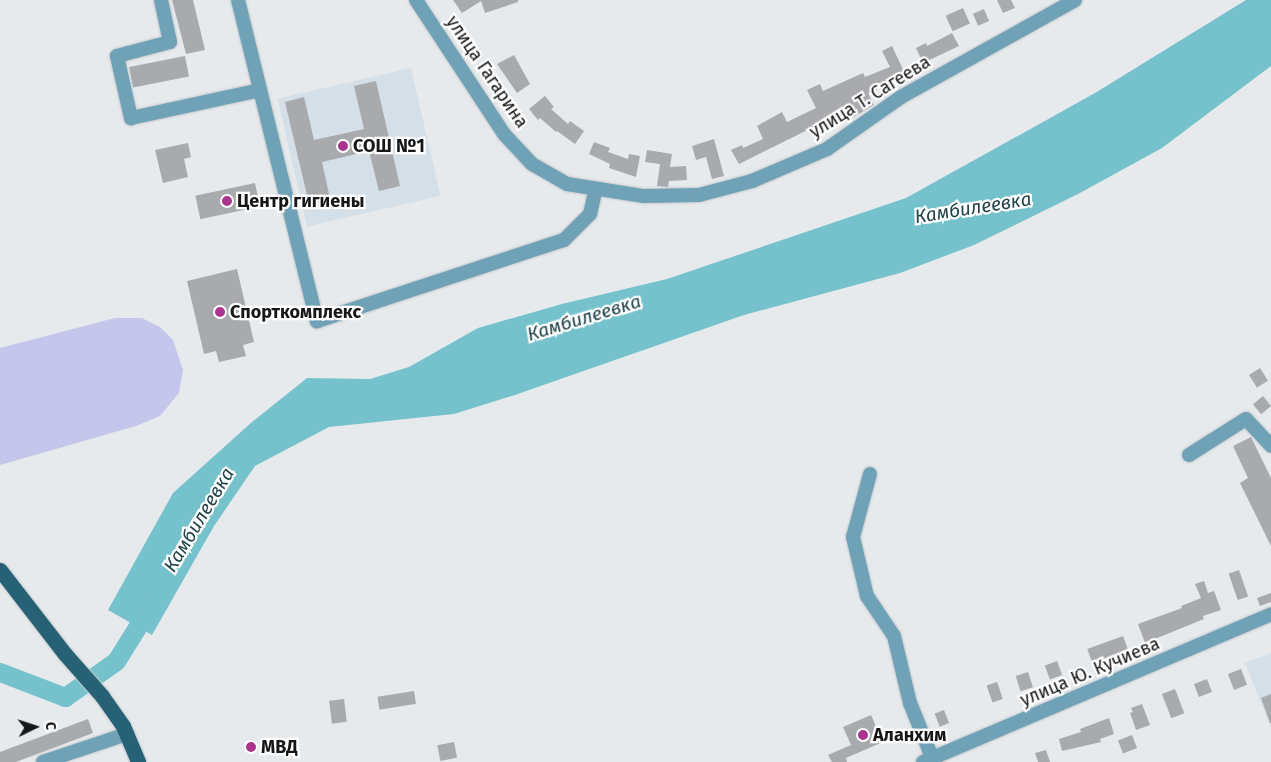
<!DOCTYPE html>
<html>
<head>
<meta charset="utf-8">
<style>
  body { margin:0 }
  #map { position:relative; width:1271px; height:762px; overflow:hidden; background:#e6eaed; font-family:"Fira Sans",sans-serif }
  div>[style] { position:absolute }
  .built>* { inset:0; background:#d5dfe7; transform-origin:0 0 }
  .green>* { inset:0; background:#c4c6eb }
  .water>* { inset:0; background:#76c2cc }
  .river>* { height:19px; margin:-9.5px; padding:0 9.5px; transform-origin:9.5px; border-radius:9.5px; background:#76c2cc }
  .building>* { inset:0; background:#a8aaad; transform-origin:0 0 }
  .roads { filter:drop-shadow(0 0 1px #c5c8cb) drop-shadow(0 0 1px #c5c8cb) }
  .minor>* { height:14px; margin:-7px; padding:0 7px; transform-origin:7px; border-radius:7px; background:#70a2b7 }
  .major>* { height:15px; margin:-7.5px; padding:0 7.5px; transform-origin:7.5px; border-radius:7.5px; background:#266176 }
  .dots>* { width:14px; height:14px; translate:-50% -50%; box-sizing:border-box; border:2px solid #fff; border-radius:50% }
  span { translate:-50% -50%; white-space:nowrap; text-align:center; line-height:1.15; -webkit-text-stroke:4.5px #fff; paint-order:stroke }
  .street-label { font-size:18px; color:#151617 }
  .poi-label { font-size:18px; color:#151617; font-weight:700 }
  .left { translate:0 -50%; text-align:left }
  .water-label { font-size:19px; color:#1f4348; font-style:italic }
  .north { position:absolute; left:10px; top:702px; width:50px; height:50px; -webkit-text-stroke:4px #fff; paint-order:stroke; rotate:86deg; font-size:14px; font-weight:700; line-height:20px; text-align:center; color:#151617 }
  .north::after { content:''; display:block; margin:auto; width:18px; height:22px; background:#151617; clip-path:polygon(50% 0,100% 100%,50% 72%,0 100%) }
</style>
</head>
<body>
<div id="map">
  <div class="built">
    <i style="left:411px;top:68px;width:131px;height:137px;rotate:77deg"></i>
    <i style="clip-path:polygon(1271px 653px,1271px 728px,1245px 663px)"></i>
  </div>
  <div class="green">
    <i style="clip-path:polygon(115px 318px,142px 318px,160px 327px,173px 340px,183px 370px,179px 393px,160px 416px,136px 426px,0 465px,0 348px)"></i>
  </div>
  <div class="water">
    <i style="clip-path:polygon(1246px 0,1271px 0,1271px 66px,1162px 148px,1078px 194px,974px 245px,900px 273px,744px 315px,512px 396px,454px 414px,329px 427px,255px 466px,214px 526px,152px 635px,108px 610px,173px 493px,252px 422px,307px 378px,370px 379px,409px 367px,478px 328px,562px 304px,667px 279px,906px 198px,1095px 93px)"></i>
  </div>
  <div class="river">
    <i style="left:0;top:672px;width:70px;rotate:21deg"></i>
    <i style="left:65px;top:697px;width:62px;rotate:-35.2deg"></i>
    <i style="left:116px;top:661px;width:66px;rotate:-58deg"></i>
  </div>
  <div class="building">
    <i style="clip-path:polygon(172px 0,193px 0,205px 50px,186px 54px)"></i>
    <i style="clip-path:polygon(453px 0,518px 0,518px 2px,485px 13px,481px 1px,462px 13px)"></i>
    <i style="clip-path:polygon(997px 0,1011px 0,1015px 8px,1003px 13px)"></i>
    <i style="left:963px;top:8px;width:17px;height:19px;rotate:66deg"></i>
    <i style="left:984px;top:9px;width:13px;height:12px;rotate:67deg"></i>
    <i style="clip-path:polygon(952px 33px,959px 46px,923px 63px,916px 48px,926px 43px,927px 46px)"></i>
    <i style="clip-path:polygon(892px 46px,905px 74px,889px 82px,890px 84px,868px 93px,874px 105px,852px 118px,848px 110px,739px 164px,731px 150px,742px 145px,743px 148px,763px 139px,757px 126px,782px 112px,787px 122px,816px 108px,807px 90px,820px 84px,823px 91px,863px 73px,865px 77px,890px 67px,882px 51px)"></i>
    <i style="clip-path:polygon(514px 55px,530px 84px,517px 93px,497px 64px)"></i>
    <i style="left:185px;top:56px;width:21px;height:57px;rotate:79deg"></i>
    <i style="clip-path:polygon(376px 81px,400px 186px,379px 191px,369px 151px,322px 162px,331px 203px,310px 208px,285px 102px,304px 97px,314px 140px,364px 129px,354px 86px)"></i>
    <i style="clip-path:polygon(545px 96px,554px 107px,551px 109px,568px 124px,570px 121px,584px 131px,575px 144px,557px 131px,556px 132px,540px 118px,538px 120px,529px 109px)"></i>
    <i style="clip-path:polygon(714px 139px,724px 176px,712px 179px,706px 157px,696px 160px,692px 146px)"></i>
    <i style="clip-path:polygon(594px 142px,610px 148px,608px 152px,628px 159px,629px 154px,640px 156px,636px 177px,609px 168px,610px 164px,589px 154px)"></i>
    <i style="clip-path:polygon(188px 143px,191px 157px,184px 159px,188px 177px,163px 183px,155px 150px)"></i>
    <i style="clip-path:polygon(647px 150px,672px 154px,670px 167px,686px 166px,687px 180px,669px 181px,668px 187px,657px 186px,660px 164px,645px 162px)"></i>
    <i style="left:255px;top:183px;width:24px;height:61px;rotate:78deg"></i>
    <i style="clip-path:polygon(237px 269px,254px 342px,243px 345px,246px 356px,219px 362px,216px 351px,204px 354px,187px 281px)"></i>
    <i style="left:1260px;top:368px;width:15px;height:13px;rotate:58deg"></i>
    <i style="left:1263px;top:396px;width:13px;height:13px;rotate:51deg"></i>
    <i style="clip-path:polygon(1251px 437px,1271px 478px,1271px 546px,1240px 483px,1248px 478px,1233px 446px)"></i>
    <i style="left:1239px;top:570px;width:28px;height:11px;rotate:71deg"></i>
    <i style="clip-path:polygon(1204px 581px,1208px 593px,1214px 591px,1221px 610px,1203px 616px,1204px 619px,1145px 643px,1138px 624px,1182px 608px,1181px 606px,1201px 598px,1195px 584px)"></i>
    <i style="clip-path:polygon(1271px 593px,1271px 602px,1260px 606px,1257px 598px)"></i>
    <i style="left:1123px;top:636px;width:15px;height:38px;rotate:70deg"></i>
    <i style="left:1057px;top:661px;width:15px;height:13px;rotate:70deg"></i>
    <i style="left:1241px;top:669px;width:17px;height:14px;rotate:69deg"></i>
    <i style="left:1028px;top:672px;width:16px;height:13px;rotate:72deg"></i>
    <i style="left:1207px;top:679px;width:14px;height:14px;rotate:69deg"></i>
    <i style="left:997px;top:682px;width:18px;height:11px;rotate:71deg"></i>
    <i style="left:1175px;top:689px;width:26px;height:14px;rotate:69deg"></i>
    <i style="left:414px;top:691px;width:13px;height:37px;rotate:81deg"></i>
    <i style="clip-path:polygon(1271px 694px,1271px 723px,1270px 723px,1261px 698px)"></i>
    <i style="left:344px;top:699px;width:23px;height:15px;rotate:83deg"></i>
    <i style="clip-path:polygon(1142px 704px,1150px 725px,1136px 730px,1130px 713px,1133px 712px,1131px 708px)"></i>
    <i style="left:944px;top:710px;width:14px;height:10px;rotate:69deg"></i>
    <i style="clip-path:polygon(871px 715px,883px 742px,846px 758px,847px 762px,832px 762px,828px 755px,851px 745px,843px 727px)"></i>
    <i style="clip-path:polygon(1109px 718px,1114px 734px,1100px 739px,1101px 742px,1062px 751px,1059px 739px,1081px 732px,1080px 729px)"></i>
    <i style="clip-path:polygon(88px 719px,93px 733px,16px 762px,0 762px,0 752px)"></i>
    <i style="left:1132px;top:735px;width:14px;height:15px;rotate:69deg"></i>
    <i style="left:454px;top:742px;width:16px;height:17px;rotate:79deg"></i>
    <i style="clip-path:polygon(1046px 750px,1050px 762px,1038px 762px,1035px 753px)"></i>
  </div>
  <div class="roads">
    <div class="minor">
      <i style="left:161px;top:0;width:43px;rotate:77.9deg"></i>
      <i style="left:170px;top:42px;width:55px;rotate:165.2deg"></i>
      <i style="left:117px;top:56px;width:64px;rotate:77.3deg"></i>
      <i style="left:131px;top:118px;width:132px;rotate:-12.2deg"></i>
      <i style="left:238px;top:0;width:331px;rotate:76.2deg"></i>
      <i style="left:317px;top:321px;width:260px;rotate:-18.2deg"></i>
      <i style="left:564px;top:240px;width:37px;rotate:-45deg"></i>
      <i style="left:590px;top:214px;width:26px;rotate:-77deg"></i>
      <i style="left:416px;top:0;width:160px;rotate:56.7deg"></i>
      <i style="left:504px;top:134px;width:41px;rotate:47deg"></i>
      <i style="left:532px;top:164px;width:40px;rotate:29.7deg"></i>
      <i style="left:567px;top:184px;width:78px;rotate:8.9deg"></i>
      <i style="left:644px;top:196px;width:55px;rotate:-1deg"></i>
      <i style="left:699px;top:195px;width:55px;rotate:-14.8deg"></i>
      <i style="left:752px;top:181px;width:82px;rotate:-23.1deg"></i>
      <i style="left:827px;top:149px;width:90px;rotate:-35.1deg"></i>
      <i style="left:901px;top:97px;width:199px;rotate:-29.1deg"></i>
      <i style="left:1189px;top:455px;width:67px;rotate:-32.3deg"></i>
      <i style="left:1246px;top:419px;width:37px;rotate:47deg"></i>
      <i style="left:870px;top:474px;width:65px;rotate:105.1deg"></i>
      <i style="left:853px;top:537px;width:61px;rotate:76.7deg"></i>
      <i style="left:867px;top:596px;width:48px;rotate:56deg"></i>
      <i style="left:894px;top:636px;width:69px;rotate:76.6deg"></i>
      <i style="left:910px;top:703px;width:64px;rotate:67.9deg"></i>
      <i style="left:43px;top:762px;width:89px;rotate:-18.4deg"></i>
      <i style="left:923px;top:762px;width:378px;rotate:-23deg"></i>
    </div>
    <div class="major">
      <i style="left:0;top:570px;width:106px;rotate:52.3deg"></i>
      <i style="left:65px;top:654px;width:56px;rotate:48.6deg"></i>
      <i style="left:102px;top:696px;width:37px;rotate:55deg"></i>
      <i style="left:123px;top:726px;width:39px;rotate:67deg"></i>
    </div>
  </div>
  <div class="dots">
    <i style="left:343px;top:146px;background:#ab358d"></i>
    <i style="left:227px;top:201px;background:#ab358d"></i>
    <i style="left:220px;top:312px;background:#ab358d"></i>
    <i style="left:863px;top:735px;background:#ab358d"></i>
    <i style="left:251px;top:747px;background:#ab358d"></i>
  </div>
  <div class="street-label">
    <span style="left:487px;top:72px;rotate:56deg">улица Гагарина</span>
    <span style="left:870px;top:97px;rotate:-32deg">улица Т. Сагеева</span>
    <span style="left:1090px;top:672px;rotate:-23deg">улица Ю. Кучиева</span>
  </div>
  <div class="poi-label">
    <span class="left" style="left:353px;top:146px">СОШ №1</span>
    <span class="left" style="left:237px;top:201px">Центр гигиены</span>
    <span class="left" style="left:230px;top:312px">Спорткомплекс</span>
    <span class="left" style="left:873px;top:735px">Аланхим</span>
    <span class="left" style="left:261px;top:747px">МВД</span>
  </div>
  <div class="water-label">
    <span style="left:973px;top:208px;rotate:-9deg">Камбилеевка</span>
    <span style="left:584px;top:318px;rotate:-17deg">Камбилеевка</span>
    <span style="left:199px;top:520px;rotate:-59deg">Камбилеевка</span>
  </div>
  <div class="north">С</div>
</div>
</body>
</html>
